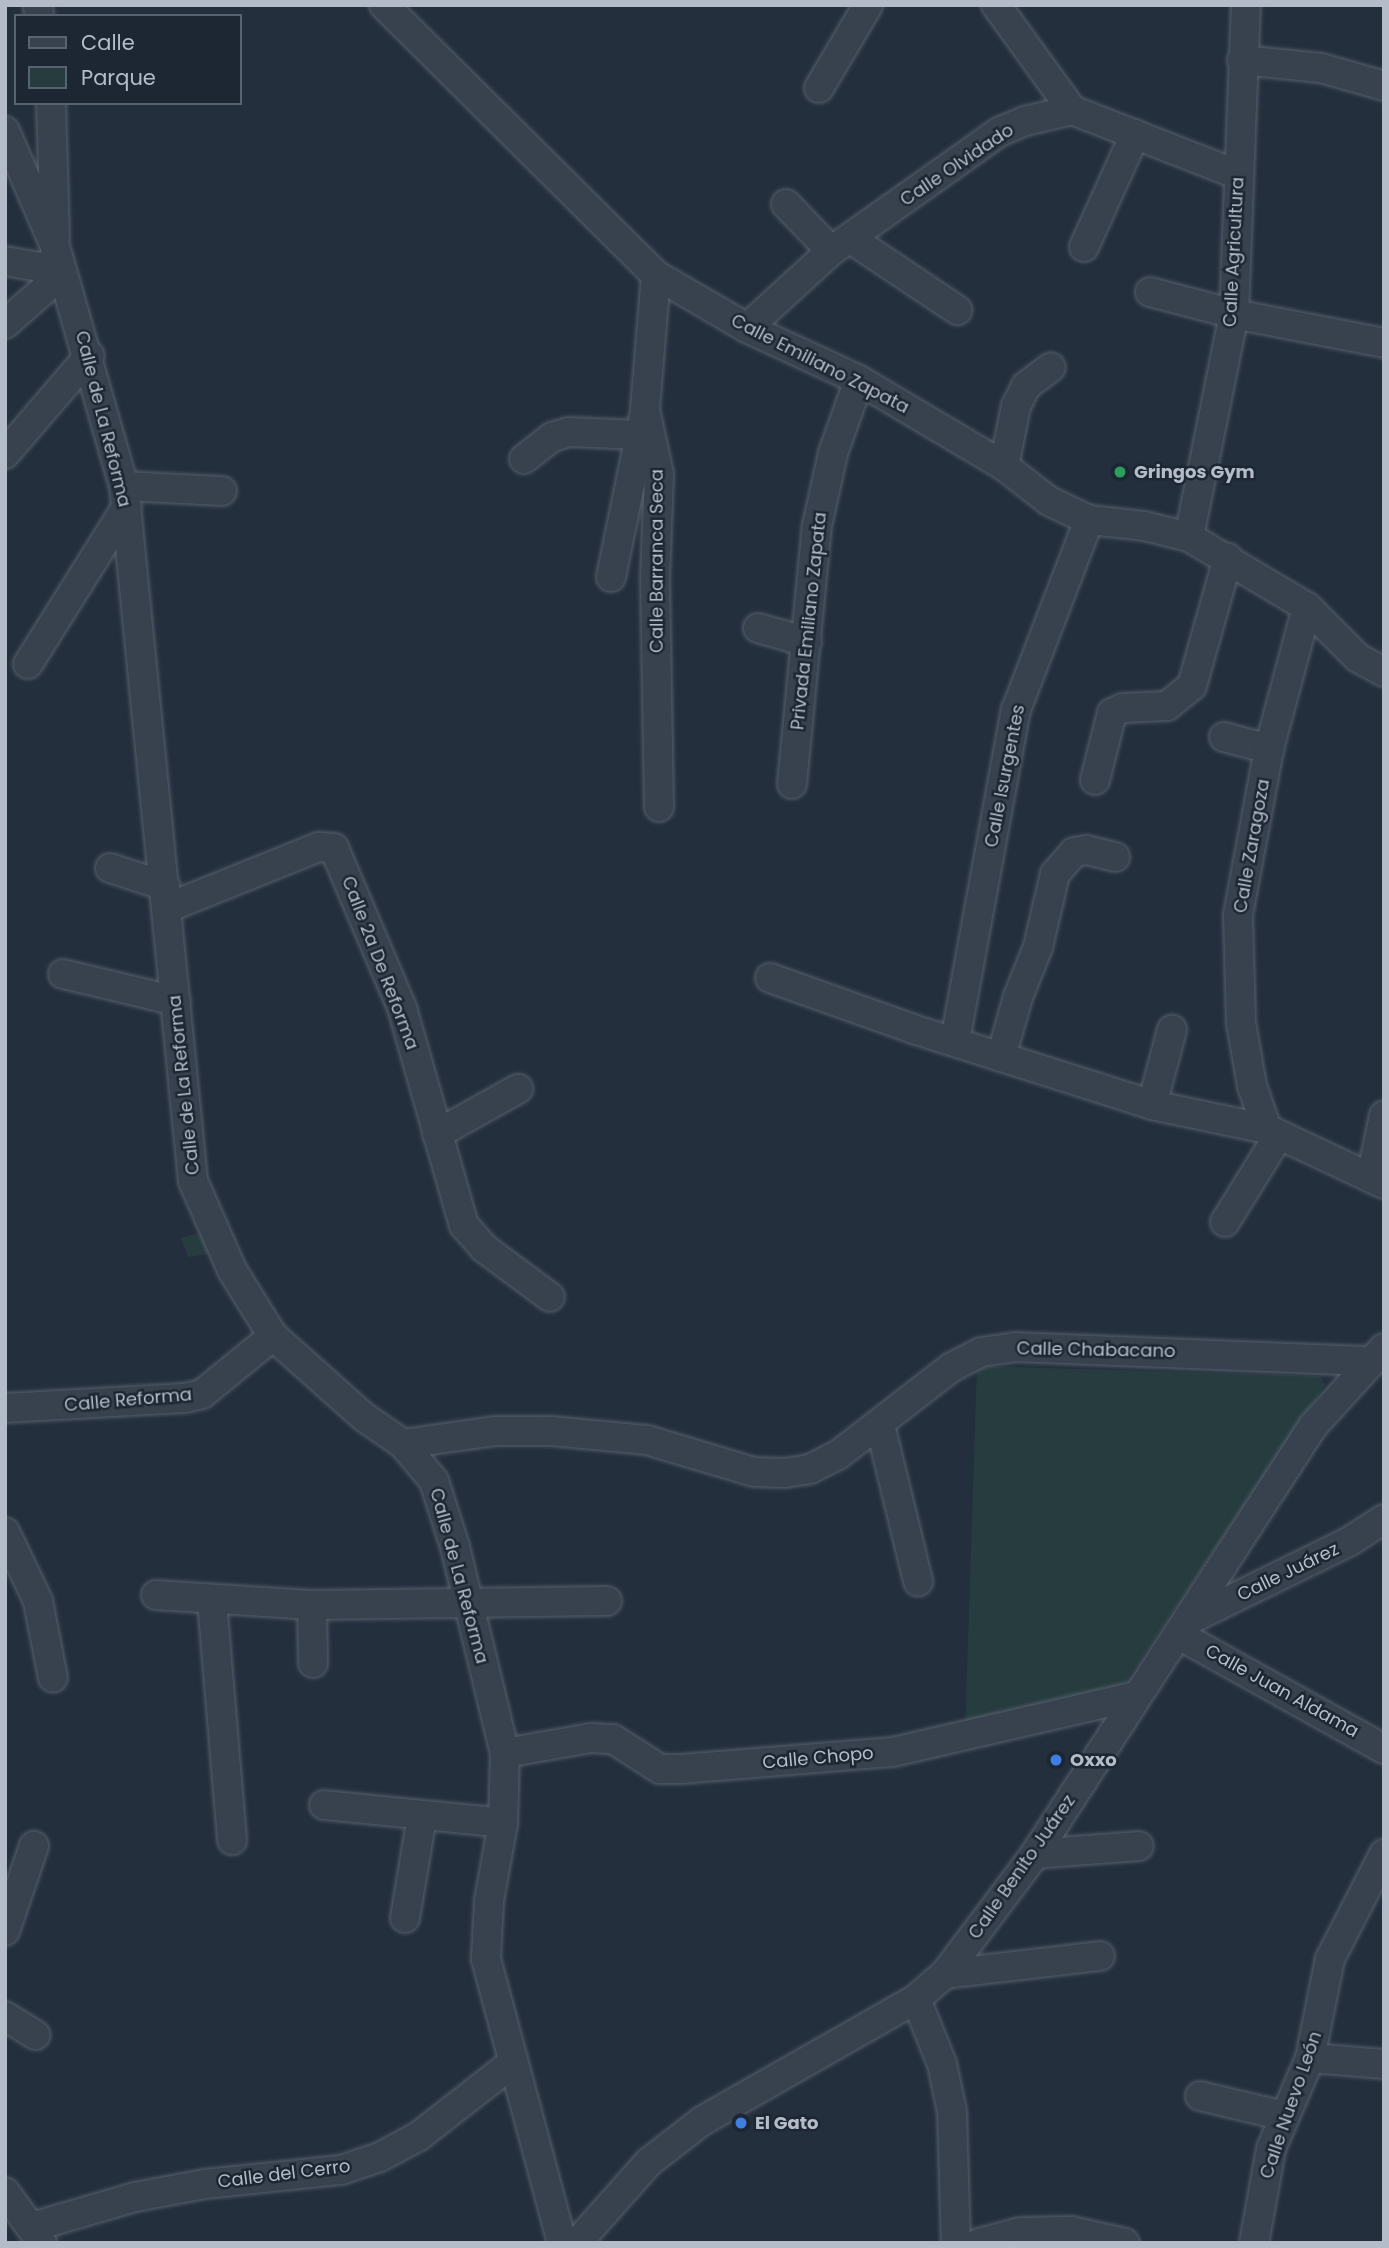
<!DOCTYPE html>
<html>
<head>
<meta charset="utf-8">
<style>
  body { margin:0 }
  #map { position:relative; width:1389px; height:2248px; overflow:hidden; background:#242f3e; font-family:Poppins,sans-serif }
  div>[style] { position:absolute }
  .green>* { inset:0; background:#263c3f }
  .roads { filter:drop-shadow(0 0 2px #565f6c) drop-shadow(0 0 2px #565f6c) }
  .minor>* { height:28px; margin:-14px; padding:0 14px; transform-origin:14px; border-radius:14px; background:#38414e }
  .dots>* { width:19px; height:19px; translate:-50% -50%; box-sizing:border-box; border:4px solid #1d2633; border-radius:50% }
  span { translate:-50% -50%; white-space:nowrap; text-align:center; line-height:1.15; -webkit-text-stroke:5px #1d2633; paint-order:stroke }
  .street-label { font-size:18px; color:#b4bcc9 }
  .poi-label { font-size:18px; color:#b4bcc9; font-weight:700 }
  .left { translate:0 -50%; text-align:left }
  .frame { position:absolute; inset:0; border:7px solid #b4bcc9; pointer-events:none }
  .legend { position:absolute; left:14px; top:14px; width:228px; height:91px; box-sizing:border-box; background:#1d2633; border:2px solid #59626f; margin:0; padding:9px 12px; list-style:none; font-size:21px; color:#b4bcc9 }
  .legend li { display:flex; align-items:center; gap:14px; height:35px }
  .legend b { width:35px; border:2px solid #59626f }
</style>
</head>
<body>
<div id="map">
  <div class="green">
    <i style="clip-path:polygon(206px 1231px,214px 1253px,188px 1257px,181px 1238px)"></i>
    <i style="clip-path:polygon(977px 1366px,1320px 1376px,1325px 1385px,1117px 1695px,965px 1731px)"></i>
  </div>
  <div class="roads">
    <div class="minor">
      <i style="left:38px;top:5px;width:11px;rotate:85deg"></i>
      <i style="left:384px;top:5px;width:383px;rotate:44.8deg"></i>
      <i style="left:656px;top:275px;width:105px;rotate:30.2deg"></i>
      <i style="left:747px;top:328px;width:123px;rotate:24.9deg"></i>
      <i style="left:859px;top:380px;width:169px;rotate:30.7deg"></i>
      <i style="left:1004px;top:466px;width:57px;rotate:37.9deg"></i>
      <i style="left:1049px;top:501px;width:44px;rotate:25.4deg"></i>
      <i style="left:1089px;top:520px;width:55px;rotate:6.2deg"></i>
      <i style="left:1144px;top:526px;width:46px;rotate:13.7deg"></i>
      <i style="left:1189px;top:537px;width:137px;rotate:30.7deg"></i>
      <i style="left:1307px;top:607px;width:72px;rotate:45deg"></i>
      <i style="left:1358px;top:658px;width:30px;rotate:28deg"></i>
      <i style="left:996px;top:5px;width:130px;rotate:54.1deg"></i>
      <i style="left:1242px;top:60px;width:79px;rotate:5.8deg"></i>
      <i style="left:1321px;top:68px;width:66px;rotate:15.9deg"></i>
      <i style="left:819px;top:88px;width:96px;rotate:-59.4deg"></i>
      <i style="left:51px;top:103px;width:133px;rotate:88.3deg"></i>
      <i style="left:5px;top:131px;width:125px;rotate:66.5deg"></i>
      <i style="left:55px;top:246px;width:250px;rotate:74deg"></i>
      <i style="left:124px;top:486px;width:698px;rotate:84.33deg"></i>
      <i style="left:193px;top:1181px;width:97px;rotate:66.3deg"></i>
      <i style="left:232px;top:1270px;width:78px;rotate:58.2deg"></i>
      <i style="left:273px;top:1336px;width:122px;rotate:41.7deg"></i>
      <i style="left:364px;top:1417px;width:47px;rotate:34.7deg"></i>
      <i style="left:403px;top:1444px;width:48px;rotate:50deg"></i>
      <i style="left:434px;top:1481px;width:69px;rotate:72.3deg"></i>
      <i style="left:455px;top:1547px;width:212px;rotate:76.4deg"></i>
      <i style="left:505px;top:1753px;width:70px;rotate:91.6deg"></i>
      <i style="left:503px;top:1823px;width:79px;rotate:100.2deg"></i>
      <i style="left:489px;top:1901px;width:58px;rotate:93deg"></i>
      <i style="left:486px;top:1959px;width:294px;rotate:75deg"></i>
      <i style="left:786px;top:204px;width:65px;rotate:46.2deg"></i>
      <i style="left:851px;top:239px;width:128px;rotate:33.8deg"></i>
      <i style="left:1084px;top:247px;width:124px;rotate:-65.7deg"></i>
      <i style="left:5px;top:261px;width:36px;rotate:10deg"></i>
      <i style="left:40px;top:267px;width:20px;rotate:-15deg"></i>
      <i style="left:656px;top:275px;width:135px;rotate:94.7deg"></i>
      <i style="left:645px;top:410px;width:66px;rotate:77.7deg"></i>
      <i style="left:659px;top:474px;width:103px;rotate:92.2deg"></i>
      <i style="left:655px;top:577px;width:230px;rotate:89deg"></i>
      <i style="left:1150px;top:292px;width:87px;rotate:14.7deg"></i>
      <i style="left:1234px;top:314px;width:153px;rotate:10.9deg"></i>
      <i style="left:5px;top:324px;width:76px;rotate:-41.3deg"></i>
      <i style="left:747px;top:328px;width:114px;rotate:-42.5deg"></i>
      <i style="left:831px;top:251px;width:206px;rotate:-35.3deg"></i>
      <i style="left:999px;top:132px;width:28px;rotate:-23deg"></i>
      <i style="left:1025px;top:121px;width:48px;rotate:-13.2deg"></i>
      <i style="left:1072px;top:110px;width:179px;rotate:21.3deg"></i>
      <i style="left:5px;top:454px;width:130px;rotate:-49.4deg"></i>
      <i style="left:524px;top:459px;width:36px;rotate:-38deg"></i>
      <i style="left:552px;top:437px;width:18px;rotate:-16deg"></i>
      <i style="left:569px;top:432px;width:70px;rotate:2.5deg"></i>
      <i style="left:1004px;top:466px;width:61px;rotate:-78.7deg"></i>
      <i style="left:1016px;top:406px;width:22px;rotate:-63deg"></i>
      <i style="left:1026px;top:386px;width:31px;rotate:-37deg"></i>
      <i style="left:124px;top:486px;width:98px;rotate:2.9deg"></i>
      <i style="left:1189px;top:537px;width:227px;rotate:-78.6deg"></i>
      <i style="left:1234px;top:314px;width:309px;rotate:-87.8deg"></i>
      <i style="left:611px;top:577px;width:164px;rotate:-78.4deg"></i>
      <i style="left:758px;top:628px;width:51px;rotate:15.9deg"></i>
      <i style="left:28px;top:664px;width:186px;rotate:-57.9deg"></i>
      <i style="left:1224px;top:737px;width:47px;rotate:14.9deg"></i>
      <i style="left:1095px;top:780px;width:69px;rotate:-75.8deg"></i>
      <i style="left:1112px;top:713px;width:12px;rotate:-24deg"></i>
      <i style="left:1123px;top:708px;width:44px;rotate:-2.6deg"></i>
      <i style="left:1167px;top:706px;width:32px;rotate:-39deg"></i>
      <i style="left:1192px;top:686px;width:133px;rotate:-74.3deg"></i>
      <i style="left:792px;top:784px;width:259px;rotate:-84.5deg"></i>
      <i style="left:817px;top:526px;width:75px;rotate:-77.6deg"></i>
      <i style="left:833px;top:453px;width:77px;rotate:-70.4deg"></i>
      <i style="left:110px;top:868px;width:58px;rotate:18.1deg"></i>
      <i style="left:167px;top:908px;width:164px;rotate:-21.9deg"></i>
      <i style="left:319px;top:847px;width:15px;rotate:4deg"></i>
      <i style="left:334px;top:848px;width:174px;rotate:67deg"></i>
      <i style="left:402px;top:1008px;width:226px;rotate:74.1deg"></i>
      <i style="left:464px;top:1225px;width:30px;rotate:49deg"></i>
      <i style="left:484px;top:1248px;width:82px;rotate:36.6deg"></i>
      <i style="left:63px;top:974px;width:116px;rotate:13.4deg"></i>
      <i style="left:770px;top:978px;width:152px;rotate:19.6deg"></i>
      <i style="left:913px;top:1029px;width:251px;rotate:17.6deg"></i>
      <i style="left:1152px;top:1105px;width:117px;rotate:11.8deg"></i>
      <i style="left:1267px;top:1129px;width:129px;rotate:25.2deg"></i>
      <i style="left:955px;top:1041px;width:337px;rotate:-79.6deg"></i>
      <i style="left:1016px;top:710px;width:204px;rotate:-69deg"></i>
      <i style="left:1001px;top:1057px;width:62px;rotate:-74.2deg"></i>
      <i style="left:1018px;top:997px;width:54px;rotate:-68.2deg"></i>
      <i style="left:1038px;top:947px;width:75px;rotate:-76.9deg"></i>
      <i style="left:1055px;top:874px;width:29px;rotate:-49deg"></i>
      <i style="left:1074px;top:852px;width:13px;rotate:-9deg"></i>
      <i style="left:1087px;top:850px;width:29px;rotate:14deg"></i>
      <i style="left:1152px;top:1105px;width:78px;rotate:-75.1deg"></i>
      <i style="left:1267px;top:1129px;width:46px;rotate:-109.2deg"></i>
      <i style="left:1252px;top:1086px;width:64px;rotate:-99.9deg"></i>
      <i style="left:1241px;top:1023px;width:108px;rotate:-91.6deg"></i>
      <i style="left:1238px;top:915px;width:169px;rotate:-79.4deg"></i>
      <i style="left:1269px;top:749px;width:147px;rotate:-75deg"></i>
      <i style="left:437px;top:1134px;width:93px;rotate:-29.1deg"></i>
      <i style="left:1371px;top:1178px;width:64px;rotate:-78.3deg"></i>
      <i style="left:1225px;top:1222px;width:102px;rotate:-58.2deg"></i>
      <i style="left:5px;top:1408px;width:180px;rotate:-3.2deg"></i>
      <i style="left:185px;top:1398px;width:17px;rotate:-13deg"></i>
      <i style="left:202px;top:1394px;width:92px;rotate:-39.2deg"></i>
      <i style="left:880px;top:1425px;width:161px;rotate:76.3deg"></i>
      <i style="left:403px;top:1444px;width:94px;rotate:-8deg"></i>
      <i style="left:496px;top:1431px;width:55px"></i>
      <i style="left:551px;top:1431px;width:96px;rotate:5.4deg"></i>
      <i style="left:647px;top:1440px;width:112px;rotate:16.7deg"></i>
      <i style="left:754px;top:1472px;width:31px;rotate:2deg"></i>
      <i style="left:785px;top:1473px;width:25px;rotate:-9deg"></i>
      <i style="left:810px;top:1469px;width:31px;rotate:-27deg"></i>
      <i style="left:838px;top:1455px;width:144px;rotate:-37.7deg"></i>
      <i style="left:952px;top:1367px;width:33px;rotate:-27deg"></i>
      <i style="left:981px;top:1352px;width:35px;rotate:-8deg"></i>
      <i style="left:1016px;top:1347px;width:355px;rotate:2.3deg"></i>
      <i style="left:5px;top:1532px;width:76px;rotate:64.4deg"></i>
      <i style="left:38px;top:1601px;width:78px;rotate:79deg"></i>
      <i style="left:156px;top:1595px;width:156px;rotate:3.7deg"></i>
      <i style="left:312px;top:1605px;width:295px;rotate:-0.8deg"></i>
      <i style="left:212px;top:1601px;width:240px;rotate:85.2deg"></i>
      <i style="left:312px;top:1605px;width:58px;rotate:89deg"></i>
      <i style="left:1189px;top:1620px;width:179px;rotate:-26.1deg"></i>
      <i style="left:1350px;top:1541px;width:40px;rotate:-32.9deg"></i>
      <i style="left:1179px;top:1635px;width:235px;rotate:29.1deg"></i>
      <i style="left:505px;top:1753px;width:87px;rotate:-9.9deg"></i>
      <i style="left:591px;top:1738px;width:22px;rotate:3deg"></i>
      <i style="left:613px;top:1739px;width:56px;rotate:32.6deg"></i>
      <i style="left:660px;top:1769px;width:21px"></i>
      <i style="left:681px;top:1769px;width:213px;rotate:-4.6deg"></i>
      <i style="left:893px;top:1752px;width:248px;rotate:-13deg"></i>
      <i style="left:324px;top:1805px;width:180px;rotate:5.7deg"></i>
      <i style="left:1035px;top:1854px;width:104px;rotate:-4.4deg"></i>
      <i style="left:405px;top:1918px;width:103px;rotate:-80.5deg"></i>
      <i style="left:5px;top:1931px;width:90px;rotate:-71.2deg"></i>
      <i style="left:945px;top:1974px;width:156px;rotate:-6.6deg"></i>
      <i style="left:916px;top:1999px;width:70px;rotate:68.2deg"></i>
      <i style="left:942px;top:2064px;width:49px;rotate:78.2deg"></i>
      <i style="left:952px;top:2112px;width:131px;rotate:88.3deg"></i>
      <i style="left:5px;top:2016px;width:36px;rotate:32deg"></i>
      <i style="left:1310px;top:2058px;width:74px;rotate:4.6deg"></i>
      <i style="left:1200px;top:2096px;width:86px;rotate:13.4deg"></i>
      <i style="left:5px;top:2192px;width:63px;rotate:54deg"></i>
      <i style="left:32px;top:2227px;width:107px;rotate:-16.2deg"></i>
      <i style="left:135px;top:2197px;width:71px;rotate:-10.5deg"></i>
      <i style="left:205px;top:2184px;width:137px;rotate:-5.9deg"></i>
      <i style="left:341px;top:2170px;width:41px;rotate:-18.4deg"></i>
      <i style="left:380px;top:2157px;width:44px;rotate:-28.3deg"></i>
      <i style="left:419px;top:2136px;width:117px;rotate:-38deg"></i>
      <i style="left:577px;top:2243px;width:108px;rotate:-48.4deg"></i>
      <i style="left:649px;top:2162px;width:67px;rotate:-37.7deg"></i>
      <i style="left:702px;top:2121px;width:246px;rotate:-29.7deg"></i>
      <i style="left:916px;top:1999px;width:38px;rotate:-41deg"></i>
      <i style="left:945px;top:1974px;width:150px;rotate:-53.1deg"></i>
      <i style="left:1035px;top:1854px;width:510px;rotate:-56.99deg"></i>
      <i style="left:1313px;top:1426px;width:105px;rotate:-47.7deg"></i>
      <i style="left:979px;top:2243px;width:43px;rotate:-14.7deg"></i>
      <i style="left:1021px;top:2232px;width:50px;rotate:-1.1deg"></i>
      <i style="left:1071px;top:2231px;width:55px;rotate:12.5deg"></i>
      <i style="left:1254px;top:2243px;width:96px;rotate:-79.7deg"></i>
      <i style="left:1271px;top:2149px;width:99px;rotate:-66.8deg"></i>
      <i style="left:1310px;top:2058px;width:101px;rotate:-78.6deg"></i>
      <i style="left:1330px;top:1959px;width:118px;rotate:-62.8deg"></i>
    </div>
  </div>
  <div class="dots">
    <i style="left:1120px;top:472px;background:#2e9e5b"></i>
    <i style="left:1056px;top:1760px;background:#3f7fe0"></i>
    <i style="left:741px;top:2123px;background:#3f7fe0"></i>
  </div>
  <div class="street-label">
    <span style="left:957px;top:165px;rotate:-34deg">Calle Olvidado</span>
    <span style="left:1234px;top:252px;rotate:-87deg">Calle Agricultura</span>
    <span style="left:820px;top:364px;rotate:27deg">Calle Emiliano Zapata</span>
    <span style="left:103px;top:419px;rotate:76deg">Calle de La Reforma</span>
    <span style="left:657px;top:561px;rotate:-90deg">Calle Barranca Seca</span>
    <span style="left:809px;top:621px;rotate:-84deg">Privada Emiliano Zapata</span>
    <span style="left:1005px;top:776px;rotate:-79deg">Calle Isurgentes</span>
    <span style="left:1252px;top:846px;rotate:-80deg">Calle Zaragoza</span>
    <span style="left:380px;top:963px;rotate:69deg">Calle 2a De Reforma</span>
    <span style="left:184px;top:1085px;rotate:-96deg">Calle de La Reforma</span>
    <span style="left:1096px;top:1350px;rotate:1deg">Calle Chabacano</span>
    <span style="left:128px;top:1400px;rotate:-5deg">Calle Reforma</span>
    <span style="left:1288px;top:1572px;rotate:-26deg">Calle Juárez</span>
    <span style="left:459px;top:1576px;rotate:75deg">Calle de La Reforma</span>
    <span style="left:1282px;top:1691px;rotate:29deg">Calle Juan Aldama</span>
    <span style="left:818px;top:1758px;rotate:-5deg">Calle Chopo</span>
    <span style="left:1022px;top:1867px;rotate:-55deg">Calle Benito Juárez</span>
    <span style="left:1291px;top:2105px;rotate:-71deg">Calle Nuevo León</span>
    <span style="left:284px;top:2174px;rotate:-7deg">Calle del Cerro</span>
  </div>
  <div class="poi-label">
    <span class="left" style="left:1134px;top:472px">Gringos Gym</span>
    <span class="left" style="left:1070px;top:1760px">Oxxo</span>
    <span class="left" style="left:755px;top:2123px">El Gato</span>
  </div>
  <div class="frame"></div>
  <ul class="legend">
  <li><b style="height:9px;background:#38414e"></b>Calle</li>
  <li><b style="height:19px;background:#263c3f"></b>Parque</li>
  </ul>
</div>
</body>
</html>
